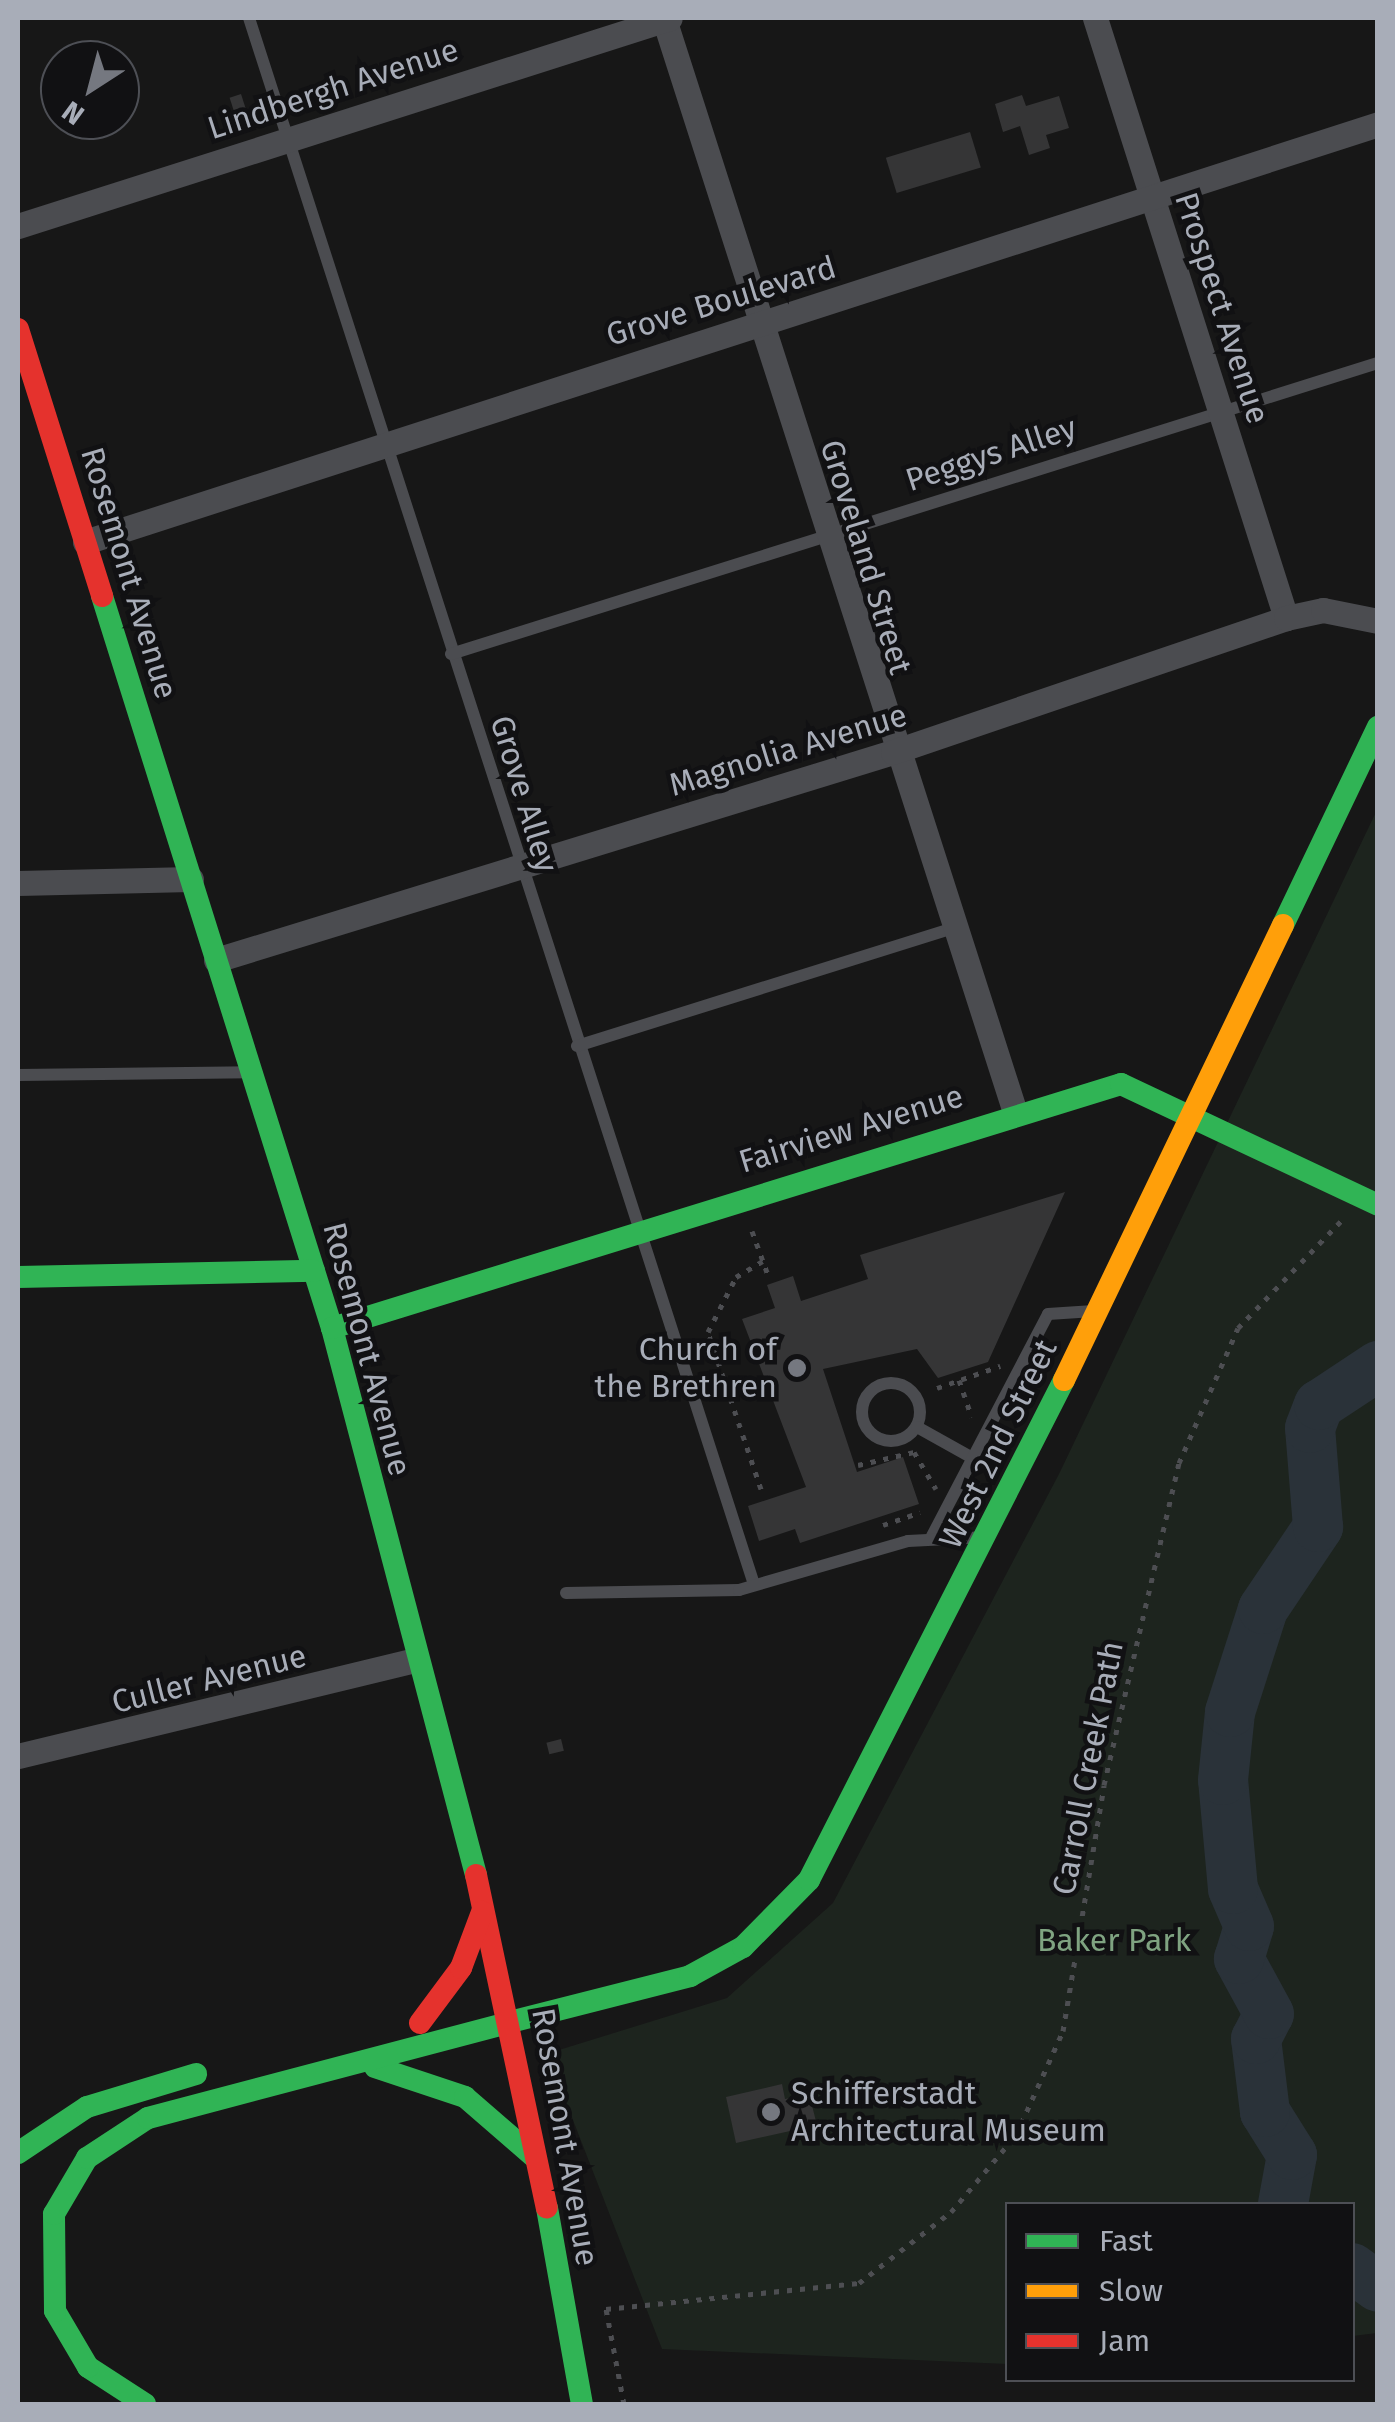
<!DOCTYPE html>
<html>
<head>
<meta charset="utf-8">
<style>
  body { margin:0 }
  #map { position:relative; width:1395px; height:2422px; overflow:hidden; background:#171717; font-family:"Fira Sans",sans-serif }
  div>[style] { position:absolute }
  .green>* { inset:0; background:#1d241e }
  .river>* { height:50px; margin:-25px; padding:0 25px; transform-origin:25px; border-radius:25px; background:#2a3239 }
  .building>* { inset:0; background:#353536; transform-origin:0 0 }
  .path>* { height:5px; margin-top:-2.5px; transform-origin:0; background:repeating-linear-gradient(90deg,#4d4e52 0 5px,transparent 0 13px) }
  .lane>* { height:12px; margin:-6px; padding:0 6px; transform-origin:6px; border-radius:6px; background:#4b4c50 }
  .lane>.ring { margin:-6px; padding:0; box-sizing:content-box; background:none; border:12px solid #4b4c50; border-radius:50% }
  .street>* { height:25px; margin:-12.5px; padding:0 12.5px; transform-origin:12.5px; border-radius:12.5px; background:#4b4c50 }
  .fast>* { height:22px; margin:-11px; padding:0 11px; transform-origin:11px; border-radius:11px; background:#30b455 }
  .slow>* { height:22px; margin:-11px; padding:0 11px; transform-origin:11px; border-radius:11px; background:#ff9f0a }
  .jam>* { height:22px; margin:-11px; padding:0 11px; transform-origin:11px; border-radius:11px; background:#e5322d }
  .dots>* { width:28px; height:28px; translate:-50% -50%; box-sizing:border-box; border:5px solid #111113; border-radius:50% }
  span { translate:-50% -50%; white-space:nowrap; text-align:center; line-height:1.15; -webkit-text-stroke:9px #111113; paint-order:stroke }
  .street-label { font-size:32px; color:#a8adb8 }
  .poi-label { font-size:32px; color:#a8adb8 }
  .right { translate:-100% -50%; text-align:right }
  .left { translate:0 -50%; text-align:left }
  .park-label { font-size:32px; color:#7fa381 }
  .frame { position:absolute; inset:0; border:20px solid #a8adb8; pointer-events:none }
  .legend { position:absolute; left:1005px; top:2202px; width:350px; height:180px; box-sizing:border-box; background:#111113; border:2px solid #4d4f55; margin:0; padding:12px 18px; list-style:none; font-size:30px; color:#a8adb8 }
  .legend li { display:flex; align-items:center; gap:20px; height:50px }
  .legend b { width:50px; border:2px solid #4d4f55 }
  .north { position:absolute; left:40px; top:40px; width:100px; height:100px; box-sizing:border-box; background:#111113; border:2px solid #4d4f55; border-radius:50%; rotate:216deg; font-size:28px; font-weight:700; line-height:40px; text-align:center; color:#a8adb8 }
  .north::after { content:''; display:block; margin:auto; width:35px; height:45px; background:#757880; clip-path:polygon(50% 0,100% 100%,50% 72%,0 100%) }
</style>
</head>
<body>
<div id="map">
  <div class="green">
    <i style="clip-path:polygon(1377px 810px,1377px 2333px,1353px 2336px,1352px 2204px,1008px 2204px,1007px 2364px,662px 2349px,564px 2097px,559px 2050px,727px 1998px,833px 1903px,1059px 1474px)"></i>
  </div>
  <div class="river">
    <i style="left:1283px;top:2204px;width:50px;rotate:-79.6deg"></i>
    <i style="left:1292px;top:2155px;width:51px;rotate:-122.1deg"></i>
    <i style="left:1265px;top:2112px;width:74px;rotate:-97deg"></i>
    <i style="left:1256px;top:2039px;width:28px;rotate:-63deg"></i>
    <i style="left:1269px;top:2014px;width:63px;rotate:-118.6deg"></i>
    <i style="left:1239px;top:1959px;width:34px;rotate:-73deg"></i>
    <i style="left:1249px;top:1926px;width:40px;rotate:-113.4deg"></i>
    <i style="left:1233px;top:1889px;width:109px;rotate:-95.2deg"></i>
    <i style="left:1223px;top:1780px;width:68px;rotate:-84.1deg"></i>
    <i style="left:1230px;top:1712px;width:108px;rotate:-72.2deg"></i>
    <i style="left:1263px;top:1609px;width:99px;rotate:-56.1deg"></i>
    <i style="left:1318px;top:1527px;width:99px;rotate:-94.6deg"></i>
    <i style="left:1310px;top:1428px;width:25px;rotate:-69deg"></i>
    <i style="left:1319px;top:1405px;width:71px;rotate:-33.5deg"></i>
    <i style="left:1352px;top:2268px;width:32px;rotate:36deg"></i>
  </div>
  <div class="building">
    <i style="left:241px;top:94px;width:16px;height:12px;rotate:72deg"></i>
    <i style="clip-path:polygon(1022px 95px,1026px 106px,1059px 96px,1069px 128px,1046px 135px,1050px 148px,1029px 155px,1020px 126px,1003px 132px,995px 104px)"></i>
    <i style="left:970px;top:132px;width:37px;height:88px;rotate:73deg"></i>
    <i style="clip-path:polygon(1065px 1192px,988px 1362px,938px 1378px,917px 1349px,823px 1369px,857px 1472px,903px 1457px,919px 1504px,800px 1543px,795px 1529px,759px 1541px,748px 1506px,806px 1487px,742px 1319px,775px 1308px,767px 1285px,793px 1276px,801px 1301px,868px 1279px,860px 1255px)"></i>
    <i style="left:561px;top:1739px;width:12px;height:15px;rotate:76deg"></i>
    <i style="clip-path:polygon(782px 2084px,785px 2099px,809px 2094px,817px 2125px,736px 2143px,726px 2097px)"></i>
  </div>
  <div class="path">
    <i style="left:752px;top:1231px;width:47px;rotate:70deg"></i>
    <i style="left:959px;top:1380px;width:39px;rotate:71deg"></i>
    <i style="left:937px;top:1388px;width:67px;rotate:-19.2deg"></i>
    <i style="left:858px;top:1465px;width:57px;rotate:-13.1deg"></i>
    <i style="left:914px;top:1452px;width:43px;rotate:59.3deg"></i>
    <i style="left:761px;top:1489px;width:166px;rotate:-108.7deg"></i>
    <i style="left:708px;top:1332px;width:62px;rotate:-63deg"></i>
    <i style="left:736px;top:1277px;width:31px;rotate:-31deg"></i>
    <i style="left:883px;top:1525px;width:39px;rotate:-19deg"></i>
    <i style="left:624px;top:2404px;width:97px;rotate:-100.7deg"></i>
    <i style="left:606px;top:2309px;width:254px;rotate:-5.9deg"></i>
    <i style="left:859px;top:2283px;width:116px;rotate:-37.7deg"></i>
    <i style="left:951px;top:2212px;width:101px;rotate:-49.8deg"></i>
    <i style="left:1016px;top:2135px;width:114px;rotate:-65.7deg"></i>
    <i style="left:1063px;top:2031px;width:249px;rotate:-80.5deg"></i>
    <i style="left:1104px;top:1785px;width:331px;rotate:-76.9deg"></i>
    <i style="left:1179px;top:1463px;width:147px;rotate:-66.4deg"></i>
    <i style="left:1238px;top:1328px;width:151px;rotate:-46.1deg"></i>
  </div>
  <div class="lane">
    <i style="left:249px;top:18px;width:1645px;rotate:72.13deg"></i>
    <i style="left:451px;top:654px;width:972px;rotate:-17.43deg"></i>
    <i style="left:577px;top:1046px;width:395px;rotate:-17.4deg"></i>
    <i style="left:18px;top:1075px;width:232px;rotate:-0.7deg"></i>
    <i class="ring" style="left:862px;top:1383px;width:46px;height:46px"></i>
    <i style="left:917px;top:1427px;width:62px;rotate:29.1deg"></i>
    <i style="left:932px;top:1536px;width:250px;rotate:-62.4deg"></i>
    <i style="left:1048px;top:1314px;width:46px;rotate:-3.7deg"></i>
    <i style="left:566px;top:1593px;width:173px;rotate:-1deg"></i>
    <i style="left:739px;top:1590px;width:176px;rotate:-16.2deg"></i>
    <i style="left:908px;top:1541px;width:79px;rotate:-2.9deg"></i>
  </div>
  <div class="street">
    <i style="left:1095px;top:18px;width:630px;rotate:72.34deg"></i>
    <i style="left:664px;top:19px;width:1148px;rotate:72.2deg"></i>
    <i style="left:18px;top:226px;width:684px;rotate:-17.69deg"></i>
    <i style="left:85px;top:542px;width:1359px;rotate:-17.91deg"></i>
    <i style="left:18px;top:883px;width:173px;rotate:-1.3deg"></i>
    <i style="left:216px;top:960px;width:708px;rotate:-17.08deg"></i>
    <i style="left:893px;top:752px;width:415px;rotate:-18.8deg"></i>
    <i style="left:1286px;top:618px;width:38px;rotate:-12deg"></i>
    <i style="left:1323px;top:610px;width:56px;rotate:11.3deg"></i>
    <i style="left:18px;top:1756px;width:408px;rotate:-13.6deg"></i>
  </div>
  <div class="fast">
    <i style="left:102px;top:596px;width:767px;rotate:72.56deg"></i>
    <i style="left:332px;top:1328px;width:566px;rotate:75.25deg"></i>
    <i style="left:1283px;top:925px;width:220px;rotate:-64.4deg"></i>
    <i style="left:18px;top:1277px;width:296px;rotate:-1.2deg"></i>
    <i style="left:332px;top:1328px;width:826px;rotate:-17.18deg"></i>
    <i style="left:1121px;top:1084px;width:284px;rotate:25.2deg"></i>
    <i style="left:514px;top:2021px;width:182px;rotate:-14.3deg"></i>
    <i style="left:690px;top:1976px;width:60px;rotate:-28.7deg"></i>
    <i style="left:743px;top:1947px;width:94px;rotate:-45.4deg"></i>
    <i style="left:809px;top:1880px;width:561px;rotate:-62.98deg"></i>
    <i style="left:375px;top:2067px;width:95px;rotate:18.4deg"></i>
    <i style="left:465px;top:2097px;width:90px;rotate:40.9deg"></i>
    <i style="left:18px;top:2153px;width:83px;rotate:-33.7deg"></i>
    <i style="left:87px;top:2107px;width:114px;rotate:-16.8deg"></i>
    <i style="left:547px;top:2208px;width:199px;rotate:79.9deg"></i>
    <i style="left:145px;top:2404px;width:68px;rotate:-147deg"></i>
    <i style="left:88px;top:2367px;width:65px;rotate:-120.5deg"></i>
    <i style="left:55px;top:2311px;width:97px;rotate:-90.6deg"></i>
    <i style="left:54px;top:2214px;width:65px;rotate:-59.5deg"></i>
    <i style="left:87px;top:2158px;width:73px;rotate:-33.3deg"></i>
    <i style="left:148px;top:2118px;width:379px;rotate:-14.8deg"></i>
  </div>
  <div class="slow">
    <i style="left:1064px;top:1380px;width:505px;rotate:-64.3deg"></i>
  </div>
  <div class="jam">
    <i style="left:18px;top:329px;width:280px;rotate:72.5deg"></i>
    <i style="left:476px;top:1875px;width:340px;rotate:78deg"></i>
    <i style="left:420px;top:2023px;width:69px;rotate:-53.3deg"></i>
    <i style="left:461px;top:1968px;width:60px;rotate:-69.4deg"></i>
  </div>
  <div class="dots">
    <i style="left:797px;top:1368px;background:#757880"></i>
    <i style="left:771px;top:2112px;background:#757880"></i>
  </div>
  <div class="street-label">
    <span style="left:333px;top:89px;rotate:-18deg">Lindbergh Avenue</span>
    <span style="left:721px;top:301px;rotate:-17deg">Grove Boulevard</span>
    <span style="left:1222px;top:308px;rotate:72deg">Prospect Avenue</span>
    <span style="left:991px;top:454px;rotate:-18deg">Peggys Alley</span>
    <span style="left:866px;top:557px;rotate:73deg">Groveland Street</span>
    <span style="left:129px;top:573px;rotate:73deg">Rosemont Avenue</span>
    <span style="left:788px;top:750px;rotate:-17deg">Magnolia Avenue</span>
    <span style="left:524px;top:794px;rotate:73deg">Grove Alley</span>
    <span style="left:851px;top:1129px;rotate:-17deg">Fairview Avenue</span>
    <span style="left:367px;top:1349px;rotate:75deg">Rosemont Avenue</span>
    <span style="left:998px;top:1444px;rotate:-64deg">West 2nd Street</span>
    <span style="left:209px;top:1679px;rotate:-14deg">Culler Avenue</span>
    <span style="left:1088px;top:1768px;rotate:-79deg">Carroll Creek Path</span>
    <span style="left:565px;top:2137px;rotate:80deg">Rosemont Avenue</span>
  </div>
  <div class="poi-label">
    <span class="right" style="left:777px;top:1368px">Church of<br>the Brethren</span>
    <span class="left" style="left:791px;top:2112px">Schifferstadt<br>Architectural Museum</span>
  </div>
  <div class="park-label">
    <span style="left:1114px;top:1940px">Baker Park</span>
  </div>
  <div class="frame"></div>
  <ul class="legend">
  <li><b style="height:12px;background:#30b455"></b>Fast</li>
  <li><b style="height:12px;background:#ff9f0a"></b>Slow</li>
  <li><b style="height:12px;background:#e5322d"></b>Jam</li>
  </ul>
  <div class="north">N</div>
</div>
</body>
</html>
